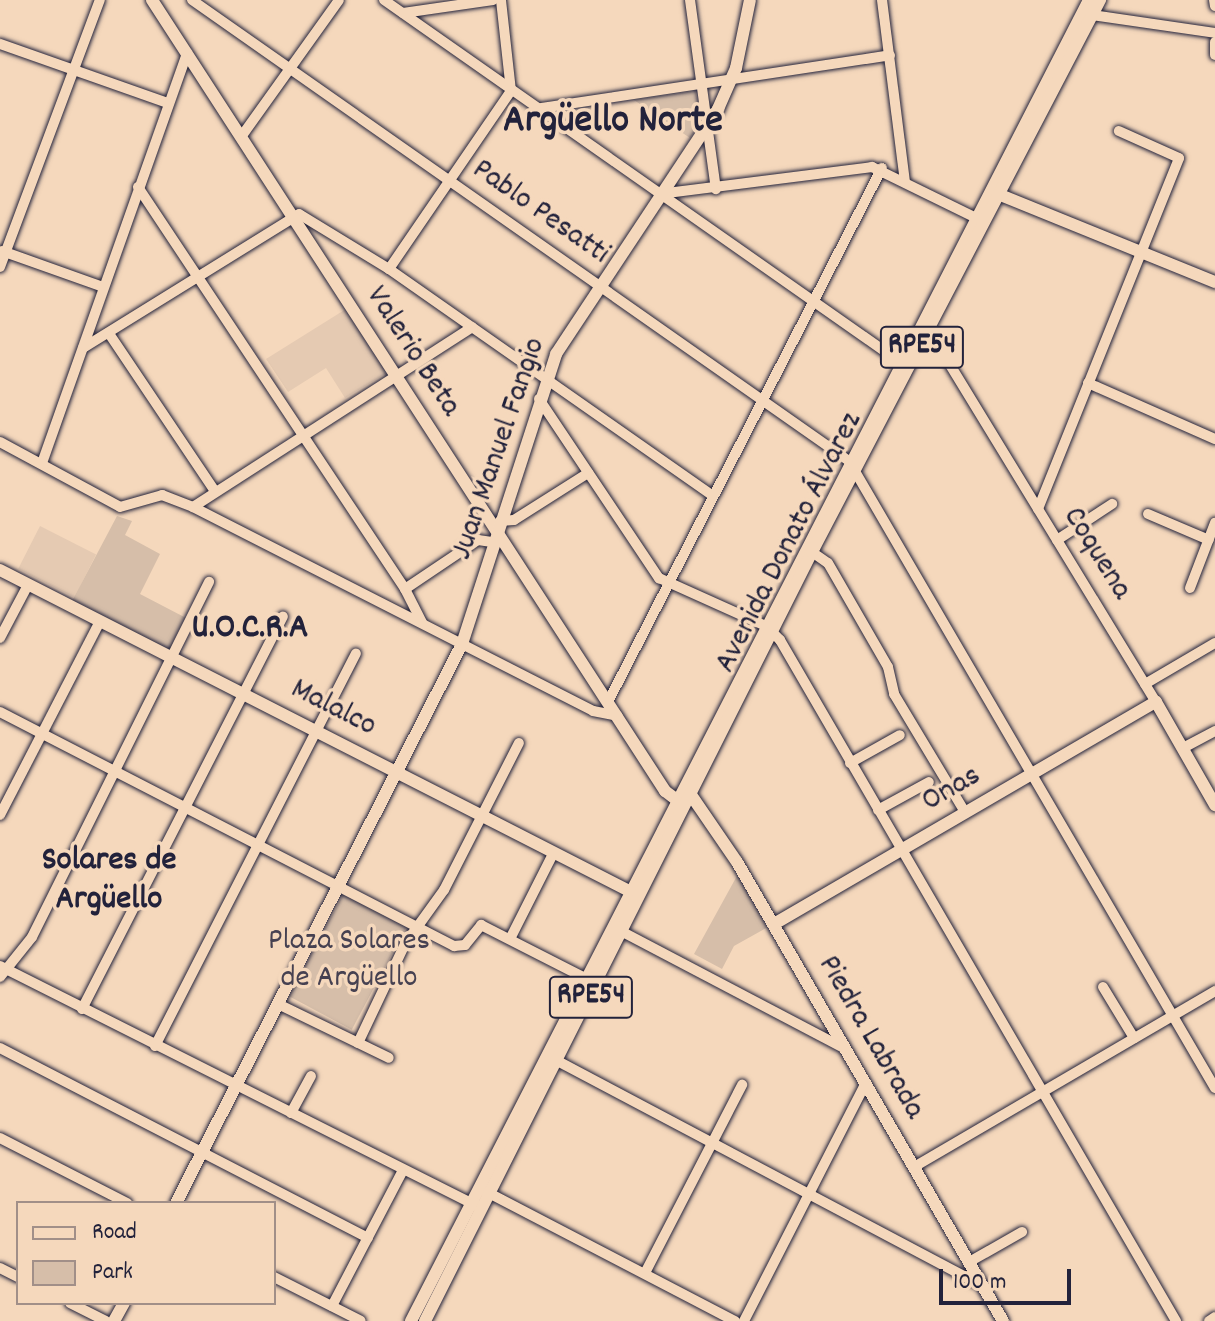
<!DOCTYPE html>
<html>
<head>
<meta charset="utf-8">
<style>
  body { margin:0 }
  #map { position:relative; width:1215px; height:1321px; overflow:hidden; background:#f5d8bc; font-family:Dekko,sans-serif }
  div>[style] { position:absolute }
  .built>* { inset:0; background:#e5cab2; transform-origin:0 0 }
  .green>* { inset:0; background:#d6bea9; transform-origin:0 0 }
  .roads { filter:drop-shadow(0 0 2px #22223b) drop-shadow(0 0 2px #22223b) }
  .minor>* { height:10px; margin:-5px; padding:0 5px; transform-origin:5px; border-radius:5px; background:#f5d8bc }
  .major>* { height:12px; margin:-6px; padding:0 6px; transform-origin:6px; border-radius:6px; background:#f5d8bc }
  span { translate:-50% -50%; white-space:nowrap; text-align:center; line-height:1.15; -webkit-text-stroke:7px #f5d8bc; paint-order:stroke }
  .shield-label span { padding:2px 6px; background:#f5d8bc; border:2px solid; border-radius:6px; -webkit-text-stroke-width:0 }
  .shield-label { font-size:30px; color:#22223b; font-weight:700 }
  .street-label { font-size:32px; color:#22223b }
  .park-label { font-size:32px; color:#464151 }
  .neighbourhood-label { font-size:34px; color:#22223b; font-weight:700 }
  .quarter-label { font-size:36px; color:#22223b; font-weight:700 }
  .district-label { font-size:40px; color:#22223b; font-weight:700 }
  .legend { position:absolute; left:16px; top:1201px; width:260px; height:104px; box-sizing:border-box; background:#f5d8bc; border:2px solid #a18f88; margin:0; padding:10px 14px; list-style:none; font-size:24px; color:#22223b }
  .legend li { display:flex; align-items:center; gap:16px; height:40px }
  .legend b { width:40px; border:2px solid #a18f88 }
  .scale { position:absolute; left:939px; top:1269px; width:132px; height:36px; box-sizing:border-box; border:4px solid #22223b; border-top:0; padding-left:10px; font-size:24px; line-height:28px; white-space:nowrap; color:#22223b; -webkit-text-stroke:6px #f5d8bc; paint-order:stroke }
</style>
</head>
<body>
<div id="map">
  <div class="built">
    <i style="clip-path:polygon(346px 309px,388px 372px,345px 398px,326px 368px,288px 392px,266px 359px)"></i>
    <i style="left:40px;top:526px;width:63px;height:48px;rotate:27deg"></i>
  </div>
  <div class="green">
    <i style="clip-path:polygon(695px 91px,703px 119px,690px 138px,634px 100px)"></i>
    <i style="clip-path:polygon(117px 516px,132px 521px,125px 535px,160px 554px,140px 594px,188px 619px,171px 651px,72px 601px)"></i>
    <i style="clip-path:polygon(738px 874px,768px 927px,734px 946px,722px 969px,694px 954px)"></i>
    <i style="left:344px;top:893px;width:71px;height:117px;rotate:28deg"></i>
  </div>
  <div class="roads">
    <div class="minor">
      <i style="left:192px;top:0;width:803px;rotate:35.06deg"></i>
      <i style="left:849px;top:461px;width:726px;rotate:59.73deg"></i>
      <i style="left:384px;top:0;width:630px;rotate:35.05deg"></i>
      <i style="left:690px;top:0;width:191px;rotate:82.2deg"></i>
      <i style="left:882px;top:0;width:182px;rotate:82.8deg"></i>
      <i style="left:1214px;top:0;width:6px;rotate:81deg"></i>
      <i style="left:403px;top:13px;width:91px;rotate:-8.2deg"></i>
      <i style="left:1092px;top:15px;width:124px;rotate:8.3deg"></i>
      <i style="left:1215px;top:42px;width:13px;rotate:90deg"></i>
      <i style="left:0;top:44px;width:178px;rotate:19.4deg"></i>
      <i style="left:535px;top:109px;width:359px;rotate:-8.6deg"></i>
      <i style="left:241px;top:137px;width:168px;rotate:-54.4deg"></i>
      <i style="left:138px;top:187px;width:483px;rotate:56.4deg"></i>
      <i style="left:405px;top:589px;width:37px;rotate:63deg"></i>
      <i style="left:659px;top:194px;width:215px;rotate:-7.2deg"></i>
      <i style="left:872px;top:167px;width:123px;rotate:26.1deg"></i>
      <i style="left:2px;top:251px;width:107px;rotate:19.6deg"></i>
      <i style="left:0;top:267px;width:285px;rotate:-69.5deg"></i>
      <i style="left:389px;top:269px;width:216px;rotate:-55.6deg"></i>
      <i style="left:511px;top:91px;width:92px;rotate:-96.3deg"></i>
      <i style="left:930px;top:332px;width:434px;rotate:58.6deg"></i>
      <i style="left:110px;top:335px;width:187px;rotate:56.1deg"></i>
      <i style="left:83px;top:348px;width:254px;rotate:-31.8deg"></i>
      <i style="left:299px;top:214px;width:105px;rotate:31.4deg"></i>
      <i style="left:389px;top:269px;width:394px;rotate:35deg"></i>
      <i style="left:1088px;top:383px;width:139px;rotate:23.8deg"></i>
      <i style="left:539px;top:399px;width:216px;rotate:56.2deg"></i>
      <i style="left:659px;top:578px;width:117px;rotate:24.2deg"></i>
      <i style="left:766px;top:626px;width:20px;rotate:45deg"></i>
      <i style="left:780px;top:640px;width:788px;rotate:59.82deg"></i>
      <i style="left:0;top:442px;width:136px;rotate:28.4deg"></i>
      <i style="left:120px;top:507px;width:44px;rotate:-15.9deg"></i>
      <i style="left:162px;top:495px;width:33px;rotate:21deg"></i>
      <i style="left:193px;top:507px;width:449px;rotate:27deg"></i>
      <i style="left:593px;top:711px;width:25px;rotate:11deg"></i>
      <i style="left:42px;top:463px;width:435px;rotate:-70.5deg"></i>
      <i style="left:193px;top:507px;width:332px;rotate:-32.8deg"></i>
      <i style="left:1038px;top:509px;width:378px;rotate:-68.1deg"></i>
      <i style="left:1179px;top:158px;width:66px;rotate:-155.8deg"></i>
      <i style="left:1148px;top:514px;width:66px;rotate:23.1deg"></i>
      <i style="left:500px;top:521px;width:14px;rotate:-4deg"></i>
      <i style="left:514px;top:520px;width:88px;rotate:-32.4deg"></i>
      <i style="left:1057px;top:540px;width:66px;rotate:-33.2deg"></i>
      <i style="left:812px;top:552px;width:19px;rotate:35deg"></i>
      <i style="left:828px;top:563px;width:120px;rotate:60deg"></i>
      <i style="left:888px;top:667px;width:28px;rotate:77deg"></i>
      <i style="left:894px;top:694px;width:138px;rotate:59deg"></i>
      <i style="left:1190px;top:588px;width:70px;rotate:-69deg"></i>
      <i style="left:405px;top:589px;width:88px;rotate:-33.9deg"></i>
      <i style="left:478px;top:540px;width:14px;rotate:8deg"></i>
      <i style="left:0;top:638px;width:60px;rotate:-62.2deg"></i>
      <i style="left:1145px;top:684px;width:81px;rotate:-30.4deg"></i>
      <i style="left:609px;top:700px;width:598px;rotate:-62.84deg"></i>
      <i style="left:0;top:712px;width:511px;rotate:27.27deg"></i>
      <i style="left:454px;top:946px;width:11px;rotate:-5deg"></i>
      <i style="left:465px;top:945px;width:26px;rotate:-51deg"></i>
      <i style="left:481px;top:925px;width:119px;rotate:27deg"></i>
      <i style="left:1183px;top:748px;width:36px;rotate:-28deg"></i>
      <i style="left:850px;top:763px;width:57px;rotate:-29.2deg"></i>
      <i style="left:878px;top:810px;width:58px;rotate:-28.8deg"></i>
      <i style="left:0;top:815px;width:218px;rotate:-62.7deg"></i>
      <i style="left:615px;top:928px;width:260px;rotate:27.7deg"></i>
      <i style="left:510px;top:939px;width:95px;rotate:-63.2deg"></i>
      <i style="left:0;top:966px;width:534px;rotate:26.71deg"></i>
      <i style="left:0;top:977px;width:51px;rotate:-51.3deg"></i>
      <i style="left:32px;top:937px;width:397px;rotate:-63.5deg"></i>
      <i style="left:1103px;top:987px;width:60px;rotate:58.7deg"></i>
      <i style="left:278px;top:1004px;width:123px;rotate:25.9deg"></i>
      <i style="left:82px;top:1009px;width:441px;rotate:-62.9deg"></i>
      <i style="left:358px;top:1043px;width:110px;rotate:-64.6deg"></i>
      <i style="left:405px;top:944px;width:67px;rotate:-54.2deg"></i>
      <i style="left:444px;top:890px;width:165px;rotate:-63deg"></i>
      <i style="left:155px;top:1046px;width:441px;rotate:-62.9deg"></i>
      <i style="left:0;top:1048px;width:414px;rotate:27.3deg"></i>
      <i style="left:550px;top:1057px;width:490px;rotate:27.9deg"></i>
      <i style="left:291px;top:1113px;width:42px;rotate:-61.6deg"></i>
      <i style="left:0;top:1138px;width:143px;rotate:27.1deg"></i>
      <i style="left:914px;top:1167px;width:349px;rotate:-30.3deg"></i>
      <i style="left:485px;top:1191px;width:282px;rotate:27.5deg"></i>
      <i style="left:969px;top:1262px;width:61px;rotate:-29.5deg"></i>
      <i style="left:0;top:1268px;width:20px;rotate:27deg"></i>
      <i style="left:645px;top:1273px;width:212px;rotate:-62.7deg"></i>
      <i style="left:274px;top:1277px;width:97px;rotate:26.8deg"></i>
      <i style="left:70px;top:1303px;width:40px;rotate:26.6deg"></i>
      <i style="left:332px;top:1306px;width:153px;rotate:-62.4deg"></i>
      <i style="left:744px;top:1321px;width:267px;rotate:-62.9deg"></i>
      <i style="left:1209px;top:1321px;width:7px;rotate:-34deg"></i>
    </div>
    <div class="major">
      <i style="left:152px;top:0;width:943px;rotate:57.03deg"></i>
      <i style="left:665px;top:791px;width:21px;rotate:37deg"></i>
      <i style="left:993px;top:192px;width:240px;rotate:22.1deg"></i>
      <i style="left:0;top:570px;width:713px;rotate:27.03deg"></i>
      <i style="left:689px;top:792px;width:85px;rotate:55.6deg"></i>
      <i style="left:737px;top:862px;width:531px;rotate:59.91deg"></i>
      <i style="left:774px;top:924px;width:442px;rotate:-30.2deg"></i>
      <i style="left:1156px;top:702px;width:119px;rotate:60.2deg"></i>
      <i style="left:176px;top:1203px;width:628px;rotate:-62.9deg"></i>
      <i style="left:462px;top:644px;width:305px;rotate:-72deg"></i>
      <i style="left:556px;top:354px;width:294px;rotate:-56.5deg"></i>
      <i style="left:718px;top:109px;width:45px;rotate:-66.3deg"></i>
      <i style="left:736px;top:68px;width:69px;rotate:-78.4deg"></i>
      <i style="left:114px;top:1321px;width:21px;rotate:-61deg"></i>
      <i style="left:411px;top:1321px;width:1485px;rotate:-62.83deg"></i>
      <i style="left:425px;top:1321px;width:861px;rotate:-63.29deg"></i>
      <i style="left:812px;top:552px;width:623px;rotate:-62.45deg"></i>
    </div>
  </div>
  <div class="shield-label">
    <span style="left:922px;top:347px">RPE54</span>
    <span style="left:591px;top:997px">RPE54</span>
  </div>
  <div class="street-label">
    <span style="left:540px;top:213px;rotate:35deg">Pablo Pesatti</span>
    <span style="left:412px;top:352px;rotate:57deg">Valerio Beta</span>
    <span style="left:500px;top:449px;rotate:-71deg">Juan Manuel Fangio</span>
    <span style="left:790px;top:543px;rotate:-63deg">Avenida Donato Álvarez</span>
    <span style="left:1096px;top:554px;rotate:58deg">Coquena</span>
    <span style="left:333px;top:709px;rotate:27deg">Malalco</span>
    <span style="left:952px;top:790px;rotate:-30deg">Onas</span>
    <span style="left:870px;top:1038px;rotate:60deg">Piedra Labrada</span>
  </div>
  <div class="park-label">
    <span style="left:349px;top:961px">Plaza Solares<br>de Argüello</span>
  </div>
  <div class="neighbourhood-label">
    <span style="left:109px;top:881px">Solares de<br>Argüello</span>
  </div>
  <div class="quarter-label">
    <span style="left:250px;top:630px">U.O.C.R.A</span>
  </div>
  <div class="district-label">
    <span style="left:613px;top:123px">Argüello Norte</span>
  </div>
  <ul class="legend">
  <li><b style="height:10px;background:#f5d8bc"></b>Road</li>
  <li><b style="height:22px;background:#d6bea9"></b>Park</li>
  </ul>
  <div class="scale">100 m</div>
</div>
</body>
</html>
